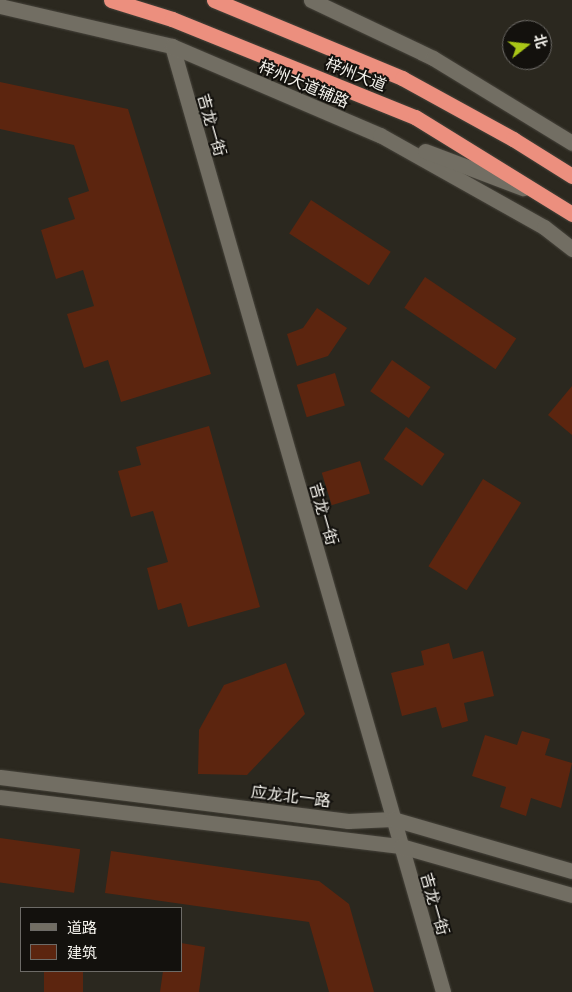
<!DOCTYPE html>
<html>
<head>
<meta charset="utf-8">
<style>
  body { margin:0 }
  #map { position:relative; width:572px; height:992px; overflow:hidden; background:#2b281f; font-family:"PT Sans","Noto Sans SC",sans-serif }
  div>[style] { position:absolute }
  .building>* { inset:0; background:#5c250f; transform-origin:0 0 }
  .roads { filter:drop-shadow(0 0 1px #46433b) drop-shadow(0 0 1px #46433b) }
  .street>* { height:15px; margin:-7.5px; padding:0 7.5px; transform-origin:7.5px; border-radius:7.5px; background:#726e63 }
  .secondary>* { height:15px; margin:-7.5px; padding:0 7.5px; transform-origin:7.5px; border-radius:7.5px; background:#726e63 }
  .highway>* { height:15px; margin:-7.5px; padding:0 7.5px; transform-origin:7.5px; border-radius:7.5px; background:#ec8f7e }
  span { translate:-50% -50%; white-space:nowrap; text-align:center; line-height:1.15; -webkit-text-stroke:4px #13110d; paint-order:stroke }
  .street-label { font-size:16px; color:#f5f3ed }
  .legend { position:absolute; left:20px; top:907px; width:162px; height:65px; box-sizing:border-box; background:#13110d; border:1px solid #6d6b67; margin:0; padding:6px 9px; list-style:none; font-size:15px; color:#f5f3ed }
  .legend li { display:flex; align-items:center; gap:10px; height:25px }
  .legend b { width:25px; border:1px solid #6d6b67 }
  .north { position:absolute; left:502px; top:20px; width:50px; height:50px; box-sizing:border-box; background:#13110d; border:1px solid #6d6b67; border-radius:50%; rotate:74deg; font-size:14px; font-weight:700; line-height:20px; text-align:center; color:#f5f3ed }
  .north::after { content:''; display:block; margin:auto; width:18px; height:22px; background:#aac717; clip-path:polygon(50% 0,100% 100%,50% 72%,0 100%) }
</style>
</head>
<body>
<div id="map">
  <div class="building">
    <i style="clip-path:polygon(0 82px,128px 109px,211px 374px,121px 402px,108px 360px,84px 368px,67px 314px,94px 306px,83px 270px,56px 279px,41px 230px,75px 219px,68px 198px,89px 191px,74px 145px,0 129px)"></i>
    <i style="left:311px;top:200px;width:95px;height:40px;rotate:33deg"></i>
    <i style="left:425px;top:277px;width:110px;height:37px;rotate:34deg"></i>
    <i style="clip-path:polygon(317px 308px,347px 328px,328px 356px,297px 366px,287px 334px,303px 328px)"></i>
    <i style="left:392px;top:360px;width:47px;height:38px;rotate:35deg"></i>
    <i style="left:335px;top:373px;width:34px;height:40px;rotate:73deg"></i>
    <i style="clip-path:polygon(572px 386px,572px 435px,548px 415px)"></i>
    <i style="clip-path:polygon(209px 426px,260px 607px,188px 627px,181px 603px,158px 610px,147px 568px,168px 562px,153px 511px,131px 517px,118px 471px,141px 465px,136px 447px)"></i>
    <i style="left:406px;top:427px;width:47px;height:39px;rotate:35deg"></i>
    <i style="left:360px;top:461px;width:34px;height:40px;rotate:73deg"></i>
    <i style="left:483px;top:479px;width:45px;height:103px;rotate:32deg"></i>
    <i style="clip-path:polygon(449px 643px,453px 659px,483px 651px,494px 696px,464px 703px,468px 721px,442px 728px,436px 707px,402px 716px,391px 673px,424px 665px,421px 651px)"></i>
    <i style="clip-path:polygon(286px 663px,305px 714px,247px 775px,198px 774px,199px 730px,224px 685px)"></i>
    <i style="clip-path:polygon(522px 731px,550px 739px,545px 755px,572px 763px,561px 808px,531px 798px,526px 816px,500px 807px,506px 787px,472px 776px,485px 735px,517px 745px)"></i>
    <i style="left:0;top:838px;width:81px;height:44px;rotate:8deg"></i>
    <i style="clip-path:polygon(111px 851px,319px 881px,349px 904px,374px 992px,329px 992px,309px 922px,105px 893px)"></i>
    <i style="clip-path:polygon(181px 943px,205px 947px,199px 992px,160px 992px,163px 971px,181px 971px)"></i>
    <i style="left:44px;top:971px;width:39px;height:21px"></i>
  </div>
  <div class="roads">
    <div class="street">
      <i style="left:172px;top:46px;width:984px;rotate:74.01deg"></i>
    </div>
    <div class="secondary">
      <i style="left:311px;top:0;width:135px;rotate:25.4deg"></i>
      <i style="left:433px;top:58px;width:163px;rotate:31.4deg"></i>
      <i style="left:0;top:6px;width:177px;rotate:13.1deg"></i>
      <i style="left:172px;top:46px;width:226px;rotate:23.2deg"></i>
      <i style="left:380px;top:135px;width:188px;rotate:29.3deg"></i>
      <i style="left:544px;top:227px;width:36px;rotate:38deg"></i>
      <i style="left:425px;top:151px;width:105px;rotate:20.7deg"></i>
      <i style="left:0;top:777px;width:351px;rotate:7.2deg"></i>
      <i style="left:348px;top:821px;width:45px;rotate:-2.5deg"></i>
      <i style="left:393px;top:819px;width:186px;rotate:16.2deg"></i>
      <i style="left:0;top:797px;width:404px;rotate:7deg"></i>
      <i style="left:401px;top:846px;width:178px;rotate:16deg"></i>
    </div>
    <div class="highway">
      <i style="left:111px;top:0;width:64px;rotate:17.3deg"></i>
      <i style="left:172px;top:19px;width:262px;rotate:22deg"></i>
      <i style="left:415px;top:117px;width:185px;rotate:31.7deg"></i>
      <i style="left:214px;top:0;width:204px;rotate:22.5deg"></i>
      <i style="left:402px;top:78px;width:127px;rotate:28.8deg"></i>
      <i style="left:513px;top:139px;width:70px;rotate:32.1deg"></i>
    </div>
  </div>
  <div class="street-label">
    <span style="left:356px;top:74px;rotate:22deg">梓州大道</span>
    <span style="left:304px;top:84px;rotate:23deg">梓州大道辅路</span>
    <span style="left:212px;top:125px;rotate:74deg">吉龙一街</span>
    <span style="left:324px;top:514px;rotate:74deg">吉龙一街</span>
    <span style="left:291px;top:796px;rotate:7deg">应龙北一路</span>
    <span style="left:435px;top:904px;rotate:74deg">吉龙一街</span>
  </div>
  <ul class="legend">
  <li><b style="height:6px;background:#726e63"></b>道路</li>
  <li><b style="height:14px;background:#5c250f"></b>建筑</li>
  </ul>
  <div class="north">北</div>
</div>
</body>
</html>
